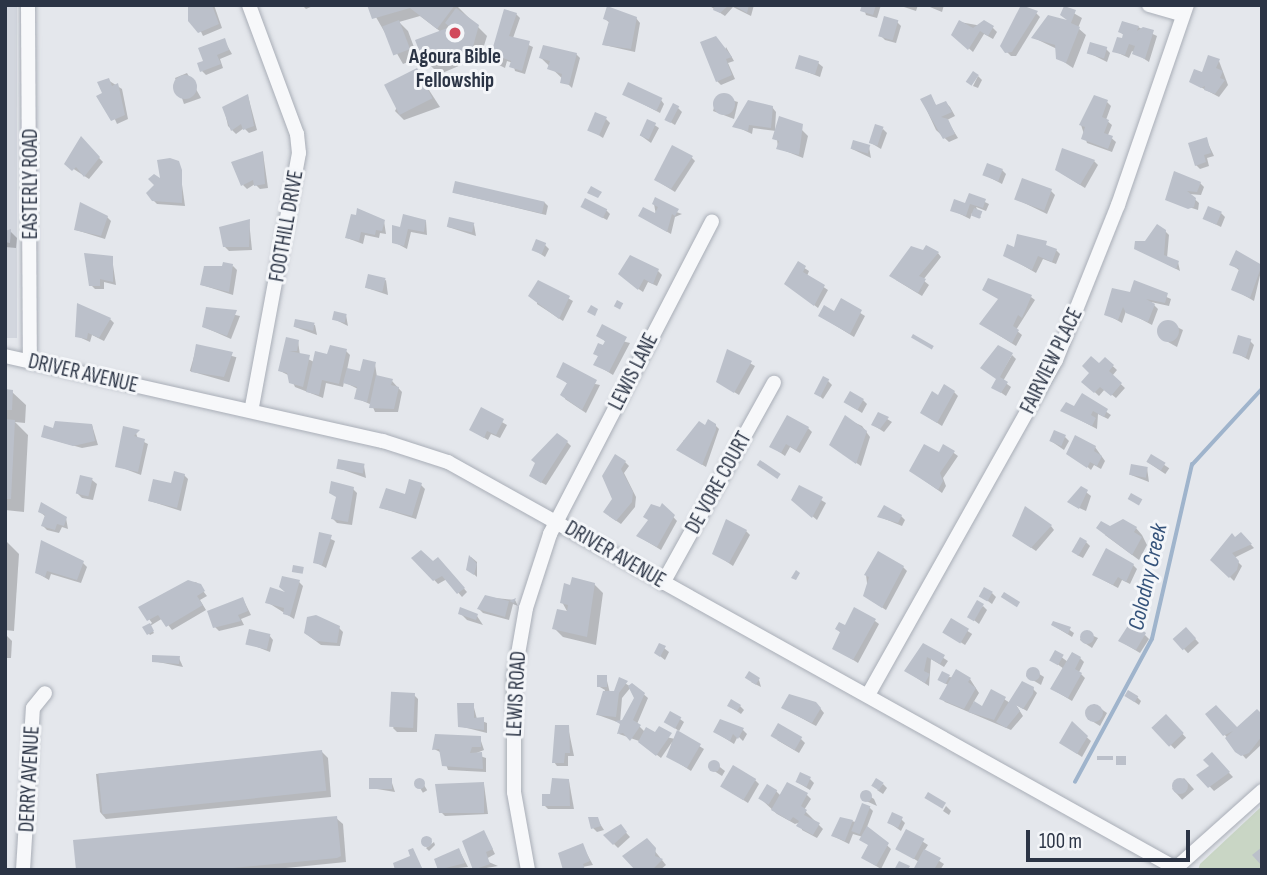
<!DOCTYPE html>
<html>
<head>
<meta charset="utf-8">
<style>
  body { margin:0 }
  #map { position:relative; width:1267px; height:875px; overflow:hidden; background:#e4e7ec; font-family:"Sofia Sans Condensed",sans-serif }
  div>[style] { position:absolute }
  .built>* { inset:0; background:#d2d6de; transform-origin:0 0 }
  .green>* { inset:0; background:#c9d6c5 }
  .shadow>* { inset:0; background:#0003; transform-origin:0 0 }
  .stream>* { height:3.5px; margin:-1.75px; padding:0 1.75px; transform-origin:1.75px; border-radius:1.75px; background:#9fb4cc }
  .building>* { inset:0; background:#bbc0ca; transform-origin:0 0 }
  .round { border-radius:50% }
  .roads { filter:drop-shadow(0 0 2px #a9aeb7) drop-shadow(0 0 2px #a9aeb7) }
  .minor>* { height:14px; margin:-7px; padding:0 7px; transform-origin:7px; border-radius:7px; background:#f7f8fa }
  .dots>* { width:19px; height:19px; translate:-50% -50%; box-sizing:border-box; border:4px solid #f4f6f9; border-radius:50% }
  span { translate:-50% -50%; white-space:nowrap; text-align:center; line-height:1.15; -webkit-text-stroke:6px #f4f6f9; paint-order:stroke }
  .poi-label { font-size:21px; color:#2b3445; font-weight:700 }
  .street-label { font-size:21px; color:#2b3445 }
  .water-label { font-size:23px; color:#34527a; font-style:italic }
  .frame { position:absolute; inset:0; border:7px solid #2b3445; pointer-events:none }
  .scale { position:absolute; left:1026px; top:830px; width:164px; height:32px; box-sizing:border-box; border:4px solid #2b3445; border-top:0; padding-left:9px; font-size:21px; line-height:24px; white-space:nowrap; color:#2b3445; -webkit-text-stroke:5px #f4f6f9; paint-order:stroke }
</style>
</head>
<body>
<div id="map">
  <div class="built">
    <i style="left:5px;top:5px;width:12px;height:333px"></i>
  </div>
  <div class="green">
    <i style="clip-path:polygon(1262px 806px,1262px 870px,1198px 870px,1200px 864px)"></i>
  </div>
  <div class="shadow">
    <i style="clip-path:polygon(214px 5px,222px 28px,203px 36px,190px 8px)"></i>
    <i style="clip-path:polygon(302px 5px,312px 5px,313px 6px,306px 9px)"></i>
    <i style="clip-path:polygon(369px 5px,456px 5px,487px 36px,478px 65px,468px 62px,440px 74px,434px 69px,425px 60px,441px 32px,420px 16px,399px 22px,408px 31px,418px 58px,403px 64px)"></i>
    <i style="clip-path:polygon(708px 5px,754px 5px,751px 16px,733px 7px,725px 16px)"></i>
    <i style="clip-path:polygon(863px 5px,881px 5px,877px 18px,866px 15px)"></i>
    <i style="clip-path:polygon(898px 5px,918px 5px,916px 11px)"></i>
    <i style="clip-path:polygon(925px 5px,944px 5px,942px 12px)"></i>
    <i style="clip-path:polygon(1065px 8px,1082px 18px,1078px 28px,1086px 35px,1073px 68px,1058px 58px,1057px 49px,1034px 38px,1071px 23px,1062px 14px)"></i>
    <i style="clip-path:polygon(1036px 13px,1040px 17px,1016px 56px,1011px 56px,1007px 52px)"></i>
    <i style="clip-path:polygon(516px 14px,520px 18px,513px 38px,533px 47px,525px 74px,515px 71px,513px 63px,507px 61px,505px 68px,491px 61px)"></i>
    <i style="clip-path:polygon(636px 18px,640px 23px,635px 52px,604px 45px,610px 23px,605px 19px)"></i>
    <i style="clip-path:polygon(897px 22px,901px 26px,896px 43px,885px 40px,881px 36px)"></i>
    <i style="clip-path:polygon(960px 22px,993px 28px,997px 32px,993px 39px,984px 34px,973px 52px,953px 34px)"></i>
    <i style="clip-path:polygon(1138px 27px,1157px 36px,1149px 62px,1132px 51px,1129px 58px,1114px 51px,1125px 36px,1120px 32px)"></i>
    <i style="clip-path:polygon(224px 40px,232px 54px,220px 59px,223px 68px,206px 75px,202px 71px)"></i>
    <i style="clip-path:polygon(726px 47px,734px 61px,728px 63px,735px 79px,721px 85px,717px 81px)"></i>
    <i style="clip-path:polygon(1106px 49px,1110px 53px,1107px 62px,1089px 53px)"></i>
    <i style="clip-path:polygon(576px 54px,580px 58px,572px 88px,541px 58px)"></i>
    <i style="clip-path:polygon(1219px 61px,1228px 85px,1219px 97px,1191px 82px)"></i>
    <i style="clip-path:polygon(818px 63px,823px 67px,820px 77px,797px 68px)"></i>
    <i style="clip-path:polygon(416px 70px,440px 107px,404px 120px,395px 111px)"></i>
    <i style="clip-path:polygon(187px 73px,201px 98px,184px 104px,175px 78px)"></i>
    <i style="clip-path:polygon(978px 76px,982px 80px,978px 88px,973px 86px)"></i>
    <i style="clip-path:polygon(108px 80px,122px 89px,128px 119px,117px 124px,104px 94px)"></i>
    <i style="clip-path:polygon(624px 94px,661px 100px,664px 104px,660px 113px)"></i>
    <i style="clip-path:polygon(248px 96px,257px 130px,249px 133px,244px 128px,236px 134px,228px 126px,224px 108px)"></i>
    <i style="clip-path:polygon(717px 96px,738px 102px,734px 119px,713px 111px)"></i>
    <i style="clip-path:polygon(930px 96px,937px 107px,946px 103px,950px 107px,955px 116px,947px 120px,958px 138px,949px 142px,936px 130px,922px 100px)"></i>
    <i style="clip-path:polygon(1107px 102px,1111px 106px,1106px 120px,1112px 125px,1108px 135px,1116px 142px,1112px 152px,1087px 143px,1081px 125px)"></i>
    <i style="clip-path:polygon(772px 107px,776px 112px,775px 130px,794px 122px,808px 136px,803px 158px,778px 148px,776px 131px,753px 128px,752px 134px,735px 126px)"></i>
    <i style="clip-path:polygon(678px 108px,682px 112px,675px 125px,667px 120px)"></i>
    <i style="clip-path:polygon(606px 119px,610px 123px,603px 138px,589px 129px)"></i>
    <i style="clip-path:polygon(650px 122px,659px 128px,651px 143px,640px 135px)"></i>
    <i style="clip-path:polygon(883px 129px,887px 133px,881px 149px,871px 143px)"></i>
    <i style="clip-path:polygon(81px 139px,103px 162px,89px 179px,66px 164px)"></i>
    <i style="clip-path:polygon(1206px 139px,1214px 156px,1207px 158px,1209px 166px,1200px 169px,1196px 165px)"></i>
    <i style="clip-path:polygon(869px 147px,871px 158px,852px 149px)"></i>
    <i style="clip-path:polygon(263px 153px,268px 188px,260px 189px,255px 184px,247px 189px,243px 185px)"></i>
    <i style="clip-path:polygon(691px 157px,695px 161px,675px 192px,656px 180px)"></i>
    <i style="clip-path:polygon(1094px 161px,1098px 165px,1085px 188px,1061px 173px)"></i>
    <i style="clip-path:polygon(179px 163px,185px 206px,157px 204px,153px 200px)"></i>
    <i style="clip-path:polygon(1002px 170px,1006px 174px,1002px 184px,985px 175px)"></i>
    <i style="clip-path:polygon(1200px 183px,1204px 187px,1201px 195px,1189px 194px,1199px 203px,1198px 210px,1167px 200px)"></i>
    <i style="clip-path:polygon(1051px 191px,1055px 195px,1047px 214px,1016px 199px)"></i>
    <i style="clip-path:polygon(455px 193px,544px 202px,548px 206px,546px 215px)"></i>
    <i style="clip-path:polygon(970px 195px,989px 204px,986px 211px,976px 207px,981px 218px,972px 213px,970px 219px,952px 210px,966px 205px)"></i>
    <i style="clip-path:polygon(654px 204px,682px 214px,675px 217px,671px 234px,640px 216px,656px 215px)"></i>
    <i style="clip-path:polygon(583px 207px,606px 210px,610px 214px,607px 220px)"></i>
    <i style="clip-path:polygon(1221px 213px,1225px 217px,1221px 227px,1205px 219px)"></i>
    <i style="clip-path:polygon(107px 217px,111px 221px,105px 239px,76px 230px)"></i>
    <i style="clip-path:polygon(249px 221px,252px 250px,229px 251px,224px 246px)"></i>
    <i style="clip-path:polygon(384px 221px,386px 234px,380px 233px,379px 238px,365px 235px,363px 244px,347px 238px)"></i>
    <i style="clip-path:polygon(426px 221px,427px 235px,411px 232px,407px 249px,394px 242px,401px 229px)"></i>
    <i style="clip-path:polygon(474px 225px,476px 236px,448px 227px)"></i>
    <i style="clip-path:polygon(10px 231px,17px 238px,16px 248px,5px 247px,5px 232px)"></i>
    <i style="clip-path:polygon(1165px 231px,1169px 235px,1167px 258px,1178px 262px,1180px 271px,1136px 248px)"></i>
    <i style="clip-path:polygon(545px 245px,549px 249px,545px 257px,533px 249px)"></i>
    <i style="clip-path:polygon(1056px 250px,1060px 254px,1056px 264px,1043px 259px,1036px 273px,1005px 255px)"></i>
    <i style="clip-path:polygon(1237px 252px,1262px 267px,1254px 301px,1233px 289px,1240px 271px,1231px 264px)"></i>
    <i style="clip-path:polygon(938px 253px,941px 257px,923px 280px,929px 285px,922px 296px,896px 280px)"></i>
    <i style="clip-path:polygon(112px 258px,116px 285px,104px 282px,104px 289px,95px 289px,91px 285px)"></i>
    <i style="clip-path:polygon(798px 264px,809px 271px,807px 276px,828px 290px,818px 308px,791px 287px)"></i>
    <i style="clip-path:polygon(233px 266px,237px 270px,233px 295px,202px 285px)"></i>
    <i style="clip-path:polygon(658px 271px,662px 275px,657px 286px,648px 282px,643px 292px,630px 283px)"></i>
    <i style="clip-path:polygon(386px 280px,388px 295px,367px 288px)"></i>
    <i style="clip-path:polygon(539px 282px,573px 301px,563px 321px,537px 304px)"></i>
    <i style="clip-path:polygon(1135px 283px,1171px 299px,1169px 306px,1151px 302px,1158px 309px,1152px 325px,1126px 311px,1122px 323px,1106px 314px,1131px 294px)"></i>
    <i style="clip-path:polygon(1031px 297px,1035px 300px,1016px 330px,1022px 335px,1016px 346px,981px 324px)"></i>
    <i style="clip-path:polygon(841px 301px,865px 316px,854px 337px,820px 316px,834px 313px)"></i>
    <i style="clip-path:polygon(208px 309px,240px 316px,231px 339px,204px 327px)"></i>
    <i style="clip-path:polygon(346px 315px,348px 326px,334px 319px)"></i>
    <i style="clip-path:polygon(110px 319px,114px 323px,104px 341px,92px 335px,90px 342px,77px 336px)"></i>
    <i style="clip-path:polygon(1165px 321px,1183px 330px,1177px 347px,1159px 337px)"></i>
    <i style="clip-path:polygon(315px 325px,317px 335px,295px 327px)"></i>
    <i style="clip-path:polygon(598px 335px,630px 343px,613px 375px,595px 364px,599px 357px,595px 353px,606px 342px)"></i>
    <i style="clip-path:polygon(287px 339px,298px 341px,300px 355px,314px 362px,346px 351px,350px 355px,347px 370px,362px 373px,375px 364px,377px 377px,392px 381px,402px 392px,398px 412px,375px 412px,372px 405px,356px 398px,358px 389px,344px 382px,343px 387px,326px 383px,323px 398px,295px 387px,290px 376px,280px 371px)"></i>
    <i style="clip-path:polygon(1250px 341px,1254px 345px,1249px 360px,1234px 352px)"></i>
    <i style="left:197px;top:346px;width:41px;height:26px;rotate:16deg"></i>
    <i style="clip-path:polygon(728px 351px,755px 366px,739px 395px,718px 382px)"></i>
    <i style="clip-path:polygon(1012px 355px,1016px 359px,1003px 381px,1011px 387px,1006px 396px,993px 387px)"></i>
    <i style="clip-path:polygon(1105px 359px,1117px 370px,1112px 376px,1125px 388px,1116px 398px,1105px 389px,1099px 396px,1084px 382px)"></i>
    <i style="clip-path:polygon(558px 376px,600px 385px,586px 413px,565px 399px,568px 384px)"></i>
    <i style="clip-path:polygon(828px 381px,832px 385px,823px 399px,816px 393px)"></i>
    <i style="clip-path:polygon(5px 391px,12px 392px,26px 405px,25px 423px,15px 422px,28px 435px,24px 512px,5px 510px)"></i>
    <i style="clip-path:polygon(954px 392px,958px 396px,942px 426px,922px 413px,939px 397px)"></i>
    <i style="clip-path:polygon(1083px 396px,1111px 415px,1108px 419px,1098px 414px,1097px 429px,1063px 411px,1075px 409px)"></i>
    <i style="clip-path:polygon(863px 400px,867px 404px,862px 413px,846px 403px)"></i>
    <i style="clip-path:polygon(481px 410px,507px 425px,500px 438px,491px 434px,488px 440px,471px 430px)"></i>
    <i style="clip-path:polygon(879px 414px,892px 422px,884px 432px,873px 425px)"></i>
    <i style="clip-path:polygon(845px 418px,862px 426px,870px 437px,861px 466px,836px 449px)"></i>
    <i style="clip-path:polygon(92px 425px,98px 445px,82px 448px,43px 437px,55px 430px)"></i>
    <i style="clip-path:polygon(715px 425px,719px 429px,706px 467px,678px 450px,684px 440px,689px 443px,705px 427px)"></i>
    <i style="clip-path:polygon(808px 428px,812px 432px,800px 453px,790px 447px,785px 456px,771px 446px)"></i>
    <i style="clip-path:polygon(135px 430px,138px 439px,148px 444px,141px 475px,117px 466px)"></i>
    <i style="clip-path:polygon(1065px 437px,1069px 441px,1064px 450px,1051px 441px)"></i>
    <i style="clip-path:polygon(567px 442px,571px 446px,546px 485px,535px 479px,537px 463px)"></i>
    <i style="clip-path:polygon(944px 446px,958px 456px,943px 478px,946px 486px,942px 493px,911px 471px,940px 454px)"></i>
    <i style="clip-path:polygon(1095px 447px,1105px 461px,1101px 469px,1094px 465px,1091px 470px,1073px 454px)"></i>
    <i style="left:1151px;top:456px;width:22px;height:7px;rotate:34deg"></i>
    <i style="clip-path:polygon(625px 462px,629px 466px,624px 473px,636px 497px,635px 507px,621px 524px,609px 516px,614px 500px,604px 476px)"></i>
    <i style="clip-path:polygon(364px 466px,366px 478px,338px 468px)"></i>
    <i style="clip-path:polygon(1147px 468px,1149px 482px,1131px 475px)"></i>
    <i style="clip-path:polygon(184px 475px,188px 479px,181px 511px,150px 501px)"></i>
    <i style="clip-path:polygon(92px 480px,97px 484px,93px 500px,82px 498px,78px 494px)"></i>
    <i style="clip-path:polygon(421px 485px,425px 489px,416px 519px,381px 508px)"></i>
    <i style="clip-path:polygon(800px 487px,826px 503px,817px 520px,798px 504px)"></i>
    <i style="clip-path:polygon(1081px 488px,1091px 496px,1086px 511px,1073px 505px)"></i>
    <i style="clip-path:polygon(353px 489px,357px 493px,352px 525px,337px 523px,333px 519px)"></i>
    <i style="clip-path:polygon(663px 506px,677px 521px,661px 550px,638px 536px)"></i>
    <i style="clip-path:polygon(40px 512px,66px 518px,68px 529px,62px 527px,59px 533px,47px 530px,43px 526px,46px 517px)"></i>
    <i style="clip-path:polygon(901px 516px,905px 520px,902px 526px,880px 517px)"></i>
    <i style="clip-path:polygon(1051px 526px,1054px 530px,1036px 551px,1014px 536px)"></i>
    <i style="clip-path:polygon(1110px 528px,1136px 528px,1142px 535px,1147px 545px,1139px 560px,1105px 535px)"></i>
    <i style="clip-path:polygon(746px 531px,750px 535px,733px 566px,714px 553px)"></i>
    <i style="clip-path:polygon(320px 534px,335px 541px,326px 568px,315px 562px)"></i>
    <i style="clip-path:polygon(1241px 534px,1254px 548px,1234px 558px,1242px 566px,1234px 581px,1213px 560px)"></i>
    <i style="clip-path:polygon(5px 540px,19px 554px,14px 631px,5px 630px)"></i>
    <i style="clip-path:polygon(1086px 542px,1090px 546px,1083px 558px,1077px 555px)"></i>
    <i style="clip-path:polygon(471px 557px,477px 562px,477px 577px,468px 569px)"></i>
    <i style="clip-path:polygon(414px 558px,442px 563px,467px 592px,462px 597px,447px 579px,438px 584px)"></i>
    <i style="clip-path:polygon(83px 563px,87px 567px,81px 583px,51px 574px,49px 580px,37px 573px)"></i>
    <i style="clip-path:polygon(1133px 565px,1137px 569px,1130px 584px,1122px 580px,1118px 588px,1094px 575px)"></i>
    <i style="clip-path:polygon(903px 567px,907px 571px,886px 610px,869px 599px,866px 575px)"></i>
    <i style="clip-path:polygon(196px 582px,207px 596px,200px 600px,206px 610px,172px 630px,163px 618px,150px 626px,154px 633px,150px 635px,145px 628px,152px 623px,141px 608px)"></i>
    <i style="clip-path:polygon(299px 582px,303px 586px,294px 619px,267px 602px,289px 595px)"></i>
    <i style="clip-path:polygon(594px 584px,603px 593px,596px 645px,563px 637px,554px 628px,568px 613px,562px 602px,572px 587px)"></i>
    <i style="clip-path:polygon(992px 593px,996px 597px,992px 604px,981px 596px)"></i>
    <i style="clip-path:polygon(486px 597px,515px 600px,518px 606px,513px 604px,509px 620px,483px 613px,479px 609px)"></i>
    <i style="clip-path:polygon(243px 599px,251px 615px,241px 619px,244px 625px,219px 631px,215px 627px)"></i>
    <i style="clip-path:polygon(983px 606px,987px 610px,979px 624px,970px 617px)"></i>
    <i style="clip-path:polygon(460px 613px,477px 616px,483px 625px,467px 620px)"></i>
    <i style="clip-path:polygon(875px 621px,879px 624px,858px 663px,834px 648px,842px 634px,837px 629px)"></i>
    <i style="left:952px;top:621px;width:24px;height:13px;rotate:33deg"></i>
    <i style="clip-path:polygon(1061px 624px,1074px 633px,1072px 637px,1054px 626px)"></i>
    <i style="clip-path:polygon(339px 628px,343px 632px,340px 646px,321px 645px,305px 633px)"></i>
    <i style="left:1186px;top:629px;width:19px;height:15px;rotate:47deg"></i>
    <i style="clip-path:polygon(1085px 632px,1098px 638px,1092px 648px,1080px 640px)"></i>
    <i style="clip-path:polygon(5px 634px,12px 641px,11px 658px,5px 658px)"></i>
    <i style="clip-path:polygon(269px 635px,273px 640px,270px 652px,247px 643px)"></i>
    <i style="clip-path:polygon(1145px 635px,1149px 639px,1140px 653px,1125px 644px)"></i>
    <i style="clip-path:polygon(660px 645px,669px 652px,665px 660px,656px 653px)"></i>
    <i style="clip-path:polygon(924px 645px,948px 661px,944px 667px,931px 659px,929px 686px,906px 671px)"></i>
    <i style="clip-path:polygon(1056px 653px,1068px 662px,1080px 658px,1084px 662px,1079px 672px,1085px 678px,1072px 701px,1052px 689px,1064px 669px,1052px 660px)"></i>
    <i style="clip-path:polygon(179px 658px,183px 667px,153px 661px)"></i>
    <i style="clip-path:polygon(1030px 668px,1044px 677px,1041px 685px,1026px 676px)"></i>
    <i style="clip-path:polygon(606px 677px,610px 693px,615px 693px,620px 680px,631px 687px,622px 698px,620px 723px,598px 715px,605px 690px,598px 686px)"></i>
    <i style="clip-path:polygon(949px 677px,970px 679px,979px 693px,973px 703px,983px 708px,992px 691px,1010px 703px,1033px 689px,1037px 693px,1027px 711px,1016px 705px,1023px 716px,1011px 730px,945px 702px,941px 698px,948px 685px,941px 681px)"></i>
    <i style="clip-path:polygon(759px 680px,761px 687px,751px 682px)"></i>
    <i style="clip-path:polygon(634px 686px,648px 698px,637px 724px,645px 732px,675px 739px,679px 731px,666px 722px,680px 719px,684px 722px,678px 733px,704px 749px,691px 771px,668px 756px,672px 742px,661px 758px,639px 741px,619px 734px,636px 699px)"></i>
    <i style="clip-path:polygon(414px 695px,418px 699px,417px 732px,397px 732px,393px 728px)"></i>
    <i style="clip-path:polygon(1126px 696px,1137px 697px,1141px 701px,1139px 705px)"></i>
    <i style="clip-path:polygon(473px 704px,477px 719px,487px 723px,487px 733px,459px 726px)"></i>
    <i style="clip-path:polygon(1094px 704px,1107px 713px,1100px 726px,1087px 718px)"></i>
    <i style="clip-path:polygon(729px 706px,740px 706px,744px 710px,741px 714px)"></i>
    <i style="clip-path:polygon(783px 708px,820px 708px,824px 713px,816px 726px)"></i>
    <i style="clip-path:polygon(1262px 716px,1262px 744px,1246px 759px,1224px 734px)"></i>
    <i style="left:1166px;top:717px;width:29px;height:16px;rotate:46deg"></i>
    <i style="clip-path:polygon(1072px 724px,1091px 741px,1082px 757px,1061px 743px)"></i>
    <i style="clip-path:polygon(568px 727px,574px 756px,568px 756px,568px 766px,557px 766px,554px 762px)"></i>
    <i style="clip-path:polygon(743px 730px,747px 734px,743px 741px,738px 736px,734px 744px,715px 732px)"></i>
    <i style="clip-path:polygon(480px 738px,484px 750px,474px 754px,486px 758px,486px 772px,448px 770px,442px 753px,434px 749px)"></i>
    <i style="clip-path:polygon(801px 739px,805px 743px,799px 753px,777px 740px)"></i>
    <i style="clip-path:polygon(321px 751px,328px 758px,331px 797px,106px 819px,100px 812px,96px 774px)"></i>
    <i style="clip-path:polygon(1212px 755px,1233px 777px,1214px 791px,1199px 775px,1212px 767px)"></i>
    <i style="clip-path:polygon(712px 761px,725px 771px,722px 776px,708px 767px)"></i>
    <i style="left:1184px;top:778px;width:15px;height:16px;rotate:48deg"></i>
    <i style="clip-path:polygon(810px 779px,814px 783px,810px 790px,797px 782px)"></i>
    <i style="clip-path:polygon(391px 780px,395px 792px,371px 788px)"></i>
    <i style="left:421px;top:780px;width:12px;height:5px;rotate:59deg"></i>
    <i style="clip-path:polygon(755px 780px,759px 784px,748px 803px,723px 787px)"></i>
    <i style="clip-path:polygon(569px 781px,574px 809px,548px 809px,544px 805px)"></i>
    <i style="clip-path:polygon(484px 784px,488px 814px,445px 816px,441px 812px)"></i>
    <i style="clip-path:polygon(883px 784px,887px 788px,883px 794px,877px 790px)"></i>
    <i style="clip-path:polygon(776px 791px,781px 796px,807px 795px,811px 799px,804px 810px,823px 829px,817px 838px,802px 830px,801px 822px,795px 824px,777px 814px,761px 799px)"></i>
    <i style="clip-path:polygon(862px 791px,874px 799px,877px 806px,864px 800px)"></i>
    <i style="clip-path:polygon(946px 806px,951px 811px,949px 815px,943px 811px)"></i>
    <i style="clip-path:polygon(869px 807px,873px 811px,867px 827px,891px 849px,881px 869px,863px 858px,869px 846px,863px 837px,853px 834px,849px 844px,833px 836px,841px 819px,856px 822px)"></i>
    <i style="clip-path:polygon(336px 818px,343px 824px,346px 862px,266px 870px,78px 870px)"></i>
    <i style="clip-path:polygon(597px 819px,604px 830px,597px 832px,593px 828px)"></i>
    <i style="clip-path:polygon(901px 819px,905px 823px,901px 831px,888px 822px)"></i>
    <i style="clip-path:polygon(620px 826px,630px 837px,618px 848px,605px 835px)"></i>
    <i style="clip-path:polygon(906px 831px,928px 845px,924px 851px,944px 864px,940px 870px,915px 870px,919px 862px,897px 848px)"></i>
    <i style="clip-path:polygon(484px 832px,495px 854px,484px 860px,498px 866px,475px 870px,464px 842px)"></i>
    <i style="clip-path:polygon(429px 837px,432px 839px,424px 845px,422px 838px)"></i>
    <i style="clip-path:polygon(646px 840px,666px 865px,660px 870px,636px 870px)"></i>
    <i style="clip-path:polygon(434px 842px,435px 845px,429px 851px,426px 848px)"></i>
    <i style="clip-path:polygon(582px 845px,593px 865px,566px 870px)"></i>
    <i style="clip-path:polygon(459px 850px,468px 867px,440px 870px,438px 858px)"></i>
  </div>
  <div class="stream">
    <i style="left:1075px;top:782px;width:162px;rotate:-61.7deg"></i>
    <i style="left:1152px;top:639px;width:179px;rotate:-77.1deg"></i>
    <i style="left:1192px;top:465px;width:103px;rotate:-47.4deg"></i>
  </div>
  <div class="building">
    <i style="clip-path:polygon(212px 5px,219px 24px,198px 33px,188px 21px,188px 6px)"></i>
    <i style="clip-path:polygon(367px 5px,455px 5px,437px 29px,410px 8px,372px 19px)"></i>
    <i style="clip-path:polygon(715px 5px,729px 5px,720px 13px,713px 10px)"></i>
    <i style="clip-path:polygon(733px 5px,749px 5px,747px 13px)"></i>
    <i style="clip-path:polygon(862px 5px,876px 5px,873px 15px,860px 11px)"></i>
    <i style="clip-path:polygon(1021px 5px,1038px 11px,1012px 52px,1005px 53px,1000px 46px)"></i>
    <i style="clip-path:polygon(607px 6px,637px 17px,631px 49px,602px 45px,609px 21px,603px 19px)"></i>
    <i style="clip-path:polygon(1064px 6px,1076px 10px,1071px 23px,1080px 27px,1066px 63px,1056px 59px,1055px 45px,1031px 38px,1048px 15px,1067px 20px,1060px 15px)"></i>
    <i style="clip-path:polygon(456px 8px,479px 25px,470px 57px,462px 59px,460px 53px,430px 66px,428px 59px,423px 61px,415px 40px,450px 27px,445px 23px)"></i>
    <i style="clip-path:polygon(504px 9px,517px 13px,509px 36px,530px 41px,522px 71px,509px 67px,511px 61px,503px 58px,501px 65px,489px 61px)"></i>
    <i style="left:884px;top:16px;width:15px;height:21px;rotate:16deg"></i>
    <i style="left:399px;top:20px;width:31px;height:18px;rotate:69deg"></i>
    <i style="clip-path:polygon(959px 20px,973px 28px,984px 20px,994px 26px,988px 36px,980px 31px,968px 50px,951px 35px)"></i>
    <i style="clip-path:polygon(1122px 21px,1139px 26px,1137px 31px,1143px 27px,1154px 30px,1145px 59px,1132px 54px,1135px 46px,1129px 44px,1125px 55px,1112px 52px,1117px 37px,1122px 38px,1123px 34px,1118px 32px)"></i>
    <i style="clip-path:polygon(716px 36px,732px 57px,726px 59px,732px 75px,716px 82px,700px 42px)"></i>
    <i style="clip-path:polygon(225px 38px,229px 50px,217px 55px,221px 64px,200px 72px,197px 63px,203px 61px,198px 48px)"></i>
    <i style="left:1090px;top:42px;width:18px;height:12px;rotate:16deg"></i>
    <i style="clip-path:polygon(543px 45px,577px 53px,569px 85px,560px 83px,562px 74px,547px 69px,550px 61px,539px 58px)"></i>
    <i style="left:799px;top:55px;width:21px;height:14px;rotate:17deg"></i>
    <i style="clip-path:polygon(1208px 55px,1220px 59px,1216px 68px,1223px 71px,1220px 78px,1225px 80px,1215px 94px,1204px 90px,1205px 86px,1201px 88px,1189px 82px,1194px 69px,1202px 72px)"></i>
    <i style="left:417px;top:68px;width:34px;height:37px;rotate:63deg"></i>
    <i style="left:973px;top:71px;width:7px;height:13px;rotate:34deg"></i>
    <i class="round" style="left:173px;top:75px;width:24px;height:24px"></i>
    <i style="clip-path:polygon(109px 78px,112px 86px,118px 83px,125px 115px,111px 121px,96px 96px,102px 93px,97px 82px)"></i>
    <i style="left:628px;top:82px;width:38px;height:14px;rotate:25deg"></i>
    <i class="round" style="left:713px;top:93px;width:22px;height:22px"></i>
    <i style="clip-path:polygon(248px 94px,254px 126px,243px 130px,241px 124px,231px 131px,222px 107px)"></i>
    <i style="clip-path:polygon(931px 94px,936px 105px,946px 101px,952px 112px,941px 117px,948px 119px,955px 134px,943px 139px,920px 99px)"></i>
    <i style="clip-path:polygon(1094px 95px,1108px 100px,1102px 117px,1109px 120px,1104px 133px,1113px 136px,1108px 149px,1081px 139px,1085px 127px,1079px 125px)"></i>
    <i style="clip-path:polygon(748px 100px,773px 106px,771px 128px,749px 125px,748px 131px,732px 127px)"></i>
    <i style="left:673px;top:103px;width:7px;height:19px;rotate:27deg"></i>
    <i style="left:595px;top:112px;width:13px;height:20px;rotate:23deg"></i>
    <i style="clip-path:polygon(779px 116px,803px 124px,799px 155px,776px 149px,779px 141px,772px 139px)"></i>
    <i style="left:647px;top:119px;width:10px;height:18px;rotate:24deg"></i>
    <i style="left:875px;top:124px;width:9px;height:20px;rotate:18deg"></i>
    <i style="clip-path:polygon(81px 136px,100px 157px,84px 177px,76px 167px,72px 171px,64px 164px)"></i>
    <i style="clip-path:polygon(1207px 137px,1211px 153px,1204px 155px,1206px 162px,1195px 166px,1188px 143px)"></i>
    <i style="left:853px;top:140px;width:18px;height:9px;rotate:16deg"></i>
    <i style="clip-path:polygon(672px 145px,693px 156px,671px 189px,654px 180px)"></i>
    <i style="clip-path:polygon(1062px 148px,1095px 160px,1080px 185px,1055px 170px)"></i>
    <i style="clip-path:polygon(263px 151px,265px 184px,254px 186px,253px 180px,241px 186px,231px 162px)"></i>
    <i style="clip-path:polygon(170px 158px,179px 161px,182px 170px,182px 203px,152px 201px,146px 193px,154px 185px,148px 179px,154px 174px,160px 178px,157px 160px)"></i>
    <i style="left:987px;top:163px;width:17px;height:13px;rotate:21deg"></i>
    <i style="clip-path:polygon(1174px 171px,1201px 182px,1197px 192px,1187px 191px,1196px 198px,1194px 207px,1188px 209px,1165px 200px)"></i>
    <i style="left:1022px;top:178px;width:32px;height:23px;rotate:20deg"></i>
    <i style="left:455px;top:181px;width:92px;height:12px;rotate:13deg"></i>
    <i style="clip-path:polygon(591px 186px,602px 192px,598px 198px,587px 193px)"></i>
    <i style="clip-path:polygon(969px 193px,986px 199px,983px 208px,970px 204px,966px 216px,950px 211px,954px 199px,965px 203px)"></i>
    <i style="clip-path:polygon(655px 197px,679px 209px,675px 216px,672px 214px,667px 232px,638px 216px,643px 207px,655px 213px,658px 207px,652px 204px)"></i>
    <i style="left:585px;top:198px;width:25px;height:10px;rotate:27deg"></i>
    <i style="clip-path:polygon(80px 202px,108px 216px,101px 236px,74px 230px)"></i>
    <i style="left:1208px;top:206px;width:15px;height:14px;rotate:23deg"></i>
    <i style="clip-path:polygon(357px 208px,385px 220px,382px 231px,376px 230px,375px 235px,361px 232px,359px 241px,345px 238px,351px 214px,356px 215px)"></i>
    <i style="left:974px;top:208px;width:9px;height:8px;rotate:21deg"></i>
    <i style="clip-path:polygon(403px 214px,426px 220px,424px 232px,408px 229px,404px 246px,392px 243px,392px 225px,400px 227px)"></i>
    <i style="left:449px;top:217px;width:26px;height:10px;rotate:13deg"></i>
    <i style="clip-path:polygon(250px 219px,249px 247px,223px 247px,219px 227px)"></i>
    <i style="clip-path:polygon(1157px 224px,1166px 230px,1164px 255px,1179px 261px,1176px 269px,1134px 249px,1135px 241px,1145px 241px)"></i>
    <i style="clip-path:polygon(11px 229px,10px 243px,5px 242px,5px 231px)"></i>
    <i style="clip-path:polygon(1017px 234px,1047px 241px,1046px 245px,1057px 249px,1052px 262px,1038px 256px,1032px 270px,1003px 256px,1007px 244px,1014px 247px)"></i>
    <i style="left:536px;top:239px;width:11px;height:12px;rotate:22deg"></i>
    <i style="clip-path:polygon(926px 245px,939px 252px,919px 276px,926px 279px,918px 293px,889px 276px,911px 246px,923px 250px)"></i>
    <i style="clip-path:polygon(1236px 250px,1262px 265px,1250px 298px,1231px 290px,1239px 269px,1229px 265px)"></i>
    <i style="clip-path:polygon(84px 253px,113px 256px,113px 282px,100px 279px,100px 286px,89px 286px)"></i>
    <i style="clip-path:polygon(630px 255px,659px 269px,653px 284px,644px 279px,638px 290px,618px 274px)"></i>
    <i style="clip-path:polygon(798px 261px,806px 266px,803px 272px,825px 285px,814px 306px,784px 284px)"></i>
    <i style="clip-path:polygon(223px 262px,233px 264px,229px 292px,200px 285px,204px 266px,222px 266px)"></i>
    <i style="left:368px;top:274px;width:18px;height:14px;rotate:13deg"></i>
    <i style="clip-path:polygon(988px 278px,1032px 295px,1022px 318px,1018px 315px,1013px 326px,1019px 330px,1012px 343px,979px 324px,998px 299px,982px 290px)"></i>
    <i style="clip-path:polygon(538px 280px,570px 296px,559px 319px,528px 296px)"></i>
    <i style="clip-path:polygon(1134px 280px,1168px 293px,1165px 303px,1146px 299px,1155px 304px,1148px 322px,1126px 313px,1123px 307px,1118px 320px,1104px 315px,1112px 288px,1130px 292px)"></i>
    <i style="clip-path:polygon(841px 298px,862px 310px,850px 334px,818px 316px,824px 305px,834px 311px)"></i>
    <i style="left:617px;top:300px;width:7px;height:7px;rotate:27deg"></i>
    <i style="clip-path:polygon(77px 303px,111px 318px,99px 338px,88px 333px,87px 339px,75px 337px)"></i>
    <i style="clip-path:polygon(591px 305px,598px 309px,595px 316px,587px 312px)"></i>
    <i style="clip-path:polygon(206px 307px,237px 310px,227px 336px,202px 327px)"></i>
    <i style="left:334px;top:311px;width:13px;height:9px;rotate:13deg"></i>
    <i style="left:295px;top:319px;width:20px;height:8px;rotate:11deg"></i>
    <i class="round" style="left:1157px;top:320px;width:22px;height:22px"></i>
    <i style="clip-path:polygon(602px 324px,627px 337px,609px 372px,593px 365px,598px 356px,593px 354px,598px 343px,603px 345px,605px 341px,596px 336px)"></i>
    <i style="left:913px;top:334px;width:24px;height:4px;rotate:30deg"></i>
    <i style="left:1238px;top:335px;width:14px;height:19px;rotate:17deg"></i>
    <i style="clip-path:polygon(286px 337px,299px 340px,297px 351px,289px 351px,310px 355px,303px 387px,289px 383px,287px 373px,278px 371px)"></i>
    <i style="clip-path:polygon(196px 344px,233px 352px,224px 377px,191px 372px)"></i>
    <i style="clip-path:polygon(330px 345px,347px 349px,339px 384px,322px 380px,319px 395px,306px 392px,315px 351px,327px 354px)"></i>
    <i style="clip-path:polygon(998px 345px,1013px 353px,1000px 377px,1008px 382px,1001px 393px,991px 388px,996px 379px,980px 368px)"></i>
    <i style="clip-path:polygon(727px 349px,752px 361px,734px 393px,716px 382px)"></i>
    <i style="clip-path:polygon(1091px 356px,1099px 363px,1105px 357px,1114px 365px,1109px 371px,1122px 383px,1111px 396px,1100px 387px,1094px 393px,1081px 382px,1089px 373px,1082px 366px)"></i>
    <i style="clip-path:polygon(363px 359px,376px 362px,367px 402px,354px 399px,357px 387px,343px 383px,347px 368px,360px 371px)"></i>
    <i style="clip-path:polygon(563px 362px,597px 380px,582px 410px,560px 395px,567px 383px,556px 377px)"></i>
    <i style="clip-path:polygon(376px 375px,393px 379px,391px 385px,399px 387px,394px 409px,369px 408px)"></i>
    <i style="left:823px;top:376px;width:7px;height:20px;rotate:27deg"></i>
    <i style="clip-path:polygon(944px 384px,955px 391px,937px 423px,920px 413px,932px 391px,938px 395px)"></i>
    <i style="clip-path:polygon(5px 389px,13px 390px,12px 410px,5px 410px)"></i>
    <i style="left:850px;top:391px;width:16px;height:13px;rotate:30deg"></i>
    <i style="clip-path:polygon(1082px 393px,1108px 409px,1104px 417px,1093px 411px,1091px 415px,1096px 418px,1092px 426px,1060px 411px,1066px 402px,1074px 406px)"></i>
    <i style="clip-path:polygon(481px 407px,504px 419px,496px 435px,487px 431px,484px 438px,469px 430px)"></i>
    <i style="clip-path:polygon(878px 412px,889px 417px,880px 429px,871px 425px)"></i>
    <i style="clip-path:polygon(787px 415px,809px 427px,796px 450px,786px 444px,781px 453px,769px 447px)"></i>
    <i style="clip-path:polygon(845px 415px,867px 431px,856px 464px,829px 445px)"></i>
    <i style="clip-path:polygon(5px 419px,15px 420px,11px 499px,5px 499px)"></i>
    <i style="clip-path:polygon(708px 419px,716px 424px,716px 430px,702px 465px,676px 450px,699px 421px,705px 425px)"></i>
    <i style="clip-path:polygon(55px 421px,92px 424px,95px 441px,73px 446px,41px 437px,44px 425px,53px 428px)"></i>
    <i style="clip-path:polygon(123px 426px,140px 430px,134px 436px,145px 439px,138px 472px,115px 467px)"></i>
    <i style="left:1054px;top:430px;width:13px;height:12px;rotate:23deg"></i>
    <i style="clip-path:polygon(557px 433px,568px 441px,541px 483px,529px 476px,535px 463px,531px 460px)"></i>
    <i style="clip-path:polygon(1075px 435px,1096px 446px,1094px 451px,1102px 456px,1097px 466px,1090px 462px,1087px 468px,1066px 454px)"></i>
    <i style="clip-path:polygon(924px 444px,939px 452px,943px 444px,955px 451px,940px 473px,943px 481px,938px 490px,909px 471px)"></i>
    <i style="clip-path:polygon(615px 454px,626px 461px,621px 469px,633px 492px,632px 502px,616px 521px,603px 512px,612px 499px,602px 476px)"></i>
    <i style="left:1151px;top:454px;width:17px;height:9px;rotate:31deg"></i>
    <i style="left:338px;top:459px;width:27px;height:10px;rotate:10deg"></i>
    <i style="left:760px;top:460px;width:25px;height:6px;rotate:34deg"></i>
    <i style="left:1131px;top:464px;width:17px;height:11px;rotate:10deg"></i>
    <i style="clip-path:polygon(174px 471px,185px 474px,177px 508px,148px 501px,153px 479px,171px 483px)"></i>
    <i style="left:80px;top:475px;width:13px;height:19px;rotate:13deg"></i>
    <i style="clip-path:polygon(409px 479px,422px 483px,412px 516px,379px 508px,386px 488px,405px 494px)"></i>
    <i style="clip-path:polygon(331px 481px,354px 487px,348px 522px,331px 519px,336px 497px,329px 493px)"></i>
    <i style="clip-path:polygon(799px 485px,823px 497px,812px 518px,791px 500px)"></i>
    <i style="clip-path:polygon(1081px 486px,1088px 490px,1079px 509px,1067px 502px)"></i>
    <i style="left:1131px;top:493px;width:13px;height:7px;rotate:29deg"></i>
    <i style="clip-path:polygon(41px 502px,67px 517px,64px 526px,57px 524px,55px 530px,41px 526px,45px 515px,38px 512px)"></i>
    <i style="clip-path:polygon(662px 503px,675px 515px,657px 547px,636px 536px,648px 520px,643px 517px,651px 504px,660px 507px)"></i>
    <i style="clip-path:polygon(884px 505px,902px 515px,898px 523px,877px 517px)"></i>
    <i style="clip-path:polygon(1025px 506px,1052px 525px,1031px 548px,1012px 536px)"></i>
    <i style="clip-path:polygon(726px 519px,747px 530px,729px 563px,712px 554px)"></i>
    <i style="clip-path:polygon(1123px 519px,1137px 527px,1134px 532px,1142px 537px,1132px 555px,1096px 528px,1101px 521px,1110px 526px)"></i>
    <i style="clip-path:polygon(319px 532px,332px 535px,322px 565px,313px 563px)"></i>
    <i style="clip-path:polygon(1241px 532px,1252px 544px,1232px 553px,1239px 561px,1237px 570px,1229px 578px,1210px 560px,1232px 533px,1235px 537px)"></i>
    <i style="left:1080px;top:537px;width:8px;height:17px;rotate:30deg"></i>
    <i style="clip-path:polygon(41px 540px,84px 561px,77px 580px,47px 571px,45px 577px,35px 573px)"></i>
    <i style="clip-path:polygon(1106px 548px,1134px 564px,1126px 582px,1118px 577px,1113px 585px,1092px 575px)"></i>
    <i style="clip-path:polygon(421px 550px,433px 561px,438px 557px,465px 588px,457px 594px,442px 576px,433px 581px,411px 558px)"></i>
    <i style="clip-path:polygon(878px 551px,904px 566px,882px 608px,863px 596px,869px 577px,864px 575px)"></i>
    <i style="clip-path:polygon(469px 555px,477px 564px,474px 575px,466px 570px)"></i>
    <i style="left:293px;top:565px;width:11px;height:7px;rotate:10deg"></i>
    <i style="clip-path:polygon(796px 570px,800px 573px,796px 580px,791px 578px)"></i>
    <i style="clip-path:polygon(282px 576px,300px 580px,290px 616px,283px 614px,284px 608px,265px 603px,270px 587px,285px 592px,279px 587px)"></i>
    <i style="clip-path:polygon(572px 577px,595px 583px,587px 637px,552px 629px,557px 609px,567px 611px,568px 605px,560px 603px,564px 583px,570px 585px)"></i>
    <i style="clip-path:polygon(188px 580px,201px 584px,205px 591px,197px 596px,203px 605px,166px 627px,158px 615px,147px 621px,138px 607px)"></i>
    <i style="left:984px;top:587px;width:10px;height:11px;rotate:29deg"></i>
    <i style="left:1004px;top:592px;width:19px;height:6px;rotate:32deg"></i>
    <i style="clip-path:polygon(485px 595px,509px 601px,516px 598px,514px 603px,509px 601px,505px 617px,477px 609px)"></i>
    <i style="clip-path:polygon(243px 597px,248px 611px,238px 615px,241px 621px,213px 628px,207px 611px)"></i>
    <i style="left:977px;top:600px;width:8px;height:20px;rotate:30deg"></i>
    <i style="clip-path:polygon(460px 607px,478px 614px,476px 620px,458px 614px)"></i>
    <i style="clip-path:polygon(854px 607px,876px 619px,853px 660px,832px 649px,840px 632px,835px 629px,839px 622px,845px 625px)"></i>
    <i style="clip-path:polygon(316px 615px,340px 626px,337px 643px,316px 641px,304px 633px,307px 617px)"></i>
    <i style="left:951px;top:618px;width:21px;height:17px;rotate:31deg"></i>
    <i style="clip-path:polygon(1053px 621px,1071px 627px,1068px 634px,1051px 625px)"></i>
    <i style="clip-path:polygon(1131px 621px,1146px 633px,1136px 650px,1118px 641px)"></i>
    <i style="clip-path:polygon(150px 623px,154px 631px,147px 635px,142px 627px)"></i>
    <i style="left:1186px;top:627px;width:15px;height:18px;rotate:48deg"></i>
    <i style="left:249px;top:629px;width:22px;height:16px;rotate:13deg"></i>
    <i class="round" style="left:1080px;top:630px;width:14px;height:14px"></i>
    <i style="clip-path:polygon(659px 643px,666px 646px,660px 657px,654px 653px)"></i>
    <i style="clip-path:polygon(923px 643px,945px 655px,940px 664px,927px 657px,924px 671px,930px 674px,925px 683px,904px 671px)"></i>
    <i style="left:1055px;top:650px;width:10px;height:12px;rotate:29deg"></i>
    <i style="clip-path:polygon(1072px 652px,1081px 657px,1075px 669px,1082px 673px,1068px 698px,1050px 689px)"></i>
    <i style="clip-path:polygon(152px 655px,180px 656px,179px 664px,152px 662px)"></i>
    <i class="round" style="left:1026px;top:667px;width:14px;height:14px"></i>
    <i style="clip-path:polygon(956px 669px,971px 678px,968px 682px,976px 688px,964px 709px,939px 699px)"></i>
    <i style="left:749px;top:671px;width:13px;height:8px;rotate:32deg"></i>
    <i style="left:942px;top:671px;width:9px;height:10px;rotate:27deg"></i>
    <i style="left:597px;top:675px;width:10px;height:12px"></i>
    <i style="clip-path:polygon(619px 677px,628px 681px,619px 693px,616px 717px,596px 715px,603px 691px,614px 691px)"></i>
    <i style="clip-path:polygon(1022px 681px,1034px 687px,1033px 694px,1023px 709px,1016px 705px,1020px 711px,1006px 728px,996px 722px)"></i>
    <i style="clip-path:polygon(632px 683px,645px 693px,633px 720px,641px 725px,630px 741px,623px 733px,617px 734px,620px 724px,615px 721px,622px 720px,634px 698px,628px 686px)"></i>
    <i style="clip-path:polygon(991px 689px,1006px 697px,994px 720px,968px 712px,974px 701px,982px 706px)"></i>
    <i style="left:1128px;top:690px;width:12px;height:7px;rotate:31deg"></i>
    <i style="left:415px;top:693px;width:35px;height:24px;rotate:93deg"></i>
    <i style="clip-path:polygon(789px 694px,816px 702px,821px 708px,812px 723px,781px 708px)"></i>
    <i style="clip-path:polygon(731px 699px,741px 705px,737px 711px,727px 706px)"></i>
    <i style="clip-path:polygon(457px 703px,474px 703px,474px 718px,484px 717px,484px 730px,458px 727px)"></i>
    <i class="round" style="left:1085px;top:704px;width:18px;height:18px"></i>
    <i style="clip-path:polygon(1216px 705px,1237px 727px,1257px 709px,1262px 714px,1262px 736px,1249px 753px,1241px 756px,1235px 752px,1225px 738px,1233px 731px,1223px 736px,1205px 714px)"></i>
    <i style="left:670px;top:711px;width:13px;height:13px;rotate:29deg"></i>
    <i style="left:1166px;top:714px;width:26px;height:20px;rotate:47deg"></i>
    <i style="clip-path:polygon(720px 719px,744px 728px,738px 739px,733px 734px,730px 741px,713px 732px)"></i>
    <i style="clip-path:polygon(1072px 721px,1088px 736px,1077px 754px,1059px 743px)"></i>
    <i style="left:778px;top:723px;width:28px;height:15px;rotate:30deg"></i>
    <i style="clip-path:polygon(555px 725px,569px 725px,570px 753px,565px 753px,564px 763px,552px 763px)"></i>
    <i style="clip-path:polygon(659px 726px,672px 733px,656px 756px,638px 742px,646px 727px,655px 732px)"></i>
    <i style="clip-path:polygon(677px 730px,701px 744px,687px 768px,666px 757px)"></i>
    <i style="clip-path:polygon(435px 734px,481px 736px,481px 747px,472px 747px,470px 753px,482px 752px,483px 769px,442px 766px,439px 749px,432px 750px)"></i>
    <i style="left:322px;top:750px;width:41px;height:225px;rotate:84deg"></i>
    <i style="clip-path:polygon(1212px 752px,1230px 772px,1208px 788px,1196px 775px,1209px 766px,1203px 760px)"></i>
    <i style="left:1113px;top:756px;width:4px;height:16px;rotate:90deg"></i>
    <i style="left:1116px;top:756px;width:10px;height:9px"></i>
    <i class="round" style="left:708px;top:760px;width:12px;height:12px"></i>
    <i style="left:733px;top:765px;width:27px;height:25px;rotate:31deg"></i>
    <i style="left:800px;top:772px;width:12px;height:11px;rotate:24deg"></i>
    <i class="round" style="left:413.5px;top:777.5px;width:11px;height:11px"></i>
    <i class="round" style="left:1172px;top:778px;width:16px;height:16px"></i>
    <i style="left:369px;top:778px;width:23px;height:11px"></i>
    <i style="clip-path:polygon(552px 778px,569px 779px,570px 806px,542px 806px,542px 794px,550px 794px)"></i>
    <i style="left:876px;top:778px;width:9px;height:9px;rotate:32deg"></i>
    <i style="clip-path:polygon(484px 782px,484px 813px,439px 813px,435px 784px)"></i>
    <i style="clip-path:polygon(787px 782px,808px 793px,801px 806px,807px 810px,804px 815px,820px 823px,813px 835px,796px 826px,799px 821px,793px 817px,790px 821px,771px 810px)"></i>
    <i style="left:767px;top:784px;width:12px;height:17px;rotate:31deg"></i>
    <i class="round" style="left:860px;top:790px;width:12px;height:12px"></i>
    <i style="left:928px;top:792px;width:21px;height:7px;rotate:31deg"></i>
    <i style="left:862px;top:803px;width:9px;height:30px;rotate:21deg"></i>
    <i style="left:892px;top:812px;width:12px;height:12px;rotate:24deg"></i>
    <i style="clip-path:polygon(337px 816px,341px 856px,337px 858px,212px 870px,76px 870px,73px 840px)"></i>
    <i style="clip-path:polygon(588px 817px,598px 817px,601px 826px,591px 829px)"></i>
    <i style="clip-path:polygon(840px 817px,853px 820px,845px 841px,831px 836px)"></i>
    <i style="clip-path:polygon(621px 824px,627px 832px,613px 845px,603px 835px)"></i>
    <i style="clip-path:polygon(867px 826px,889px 843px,876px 866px,861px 858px,868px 845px,859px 840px)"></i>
    <i style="left:906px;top:829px;width:21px;height:23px;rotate:28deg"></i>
    <i style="clip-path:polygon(484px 830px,493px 849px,486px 852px,490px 864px,473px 870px,462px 841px)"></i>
    <i class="round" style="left:420.5px;top:835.5px;width:11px;height:11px"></i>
    <i style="clip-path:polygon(647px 838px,656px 848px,655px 856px,663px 859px,652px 870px,635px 870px,622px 856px)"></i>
    <i style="clip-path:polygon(583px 843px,590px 861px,583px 864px,585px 870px,563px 870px,558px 853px)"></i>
    <i style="clip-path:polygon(1262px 847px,1262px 866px,1252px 855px)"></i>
    <i style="clip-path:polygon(413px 848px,423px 870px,395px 870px,393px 863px,410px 856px,408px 850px)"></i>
    <i style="clip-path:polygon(459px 848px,465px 863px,438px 870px,434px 859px)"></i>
    <i style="clip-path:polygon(924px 849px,941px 858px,935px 868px,939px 870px,913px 870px)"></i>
    <i style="clip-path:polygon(899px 861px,910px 866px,908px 870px,894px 870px)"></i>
  </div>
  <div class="roads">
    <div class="minor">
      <i style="left:28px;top:5px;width:357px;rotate:89.7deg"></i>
      <i style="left:249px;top:5px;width:138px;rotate:69.6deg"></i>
      <i style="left:297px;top:134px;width:19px;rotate:84deg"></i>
      <i style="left:299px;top:153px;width:262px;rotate:100.5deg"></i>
      <i style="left:1149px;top:5px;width:35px;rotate:16deg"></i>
      <i style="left:5px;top:356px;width:387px;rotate:12.7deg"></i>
      <i style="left:383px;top:441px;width:68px;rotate:17.9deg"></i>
      <i style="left:448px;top:462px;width:837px;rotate:29.17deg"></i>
      <i style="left:663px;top:583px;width:229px;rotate:-61deg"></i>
      <i style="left:868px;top:695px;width:384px;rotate:-60.7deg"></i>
      <i style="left:1056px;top:360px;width:167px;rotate:-68.2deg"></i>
      <i style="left:1118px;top:205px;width:212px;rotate:-71deg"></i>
      <i style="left:1177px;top:867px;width:114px;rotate:-41.8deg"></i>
      <i style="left:23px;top:870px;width:162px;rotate:-86.5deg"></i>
      <i style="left:33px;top:708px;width:19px;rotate:-51deg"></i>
      <i style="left:528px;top:870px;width:79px;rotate:-100.2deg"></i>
      <i style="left:514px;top:792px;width:115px;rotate:-90deg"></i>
      <i style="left:514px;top:677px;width:70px;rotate:-80.1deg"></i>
      <i style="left:526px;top:608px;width:78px;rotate:-72deg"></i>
      <i style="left:550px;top:534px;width:352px;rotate:-62.6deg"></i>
    </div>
  </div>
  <div class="dots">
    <i style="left:455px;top:33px;background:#d1495b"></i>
  </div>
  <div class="poi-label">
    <span style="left:455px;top:69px">Agoura Bible<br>Fellowship</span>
  </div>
  <div class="street-label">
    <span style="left:31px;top:184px;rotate:-90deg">EASTERLY ROAD</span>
    <span style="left:287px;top:226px;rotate:-80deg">FOOTHILL DRIVE</span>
    <span style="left:1052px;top:361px;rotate:-64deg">FAIRVIEW PLACE</span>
    <span style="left:634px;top:372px;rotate:-63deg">LEWIS LANE</span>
    <span style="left:83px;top:374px;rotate:13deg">DRIVER AVENUE</span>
    <span style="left:719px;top:483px;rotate:-61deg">DE VORE COURT</span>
    <span style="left:615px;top:555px;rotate:30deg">DRIVER AVENUE</span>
    <span style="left:517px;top:694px;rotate:-87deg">LEWIS ROAD</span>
    <span style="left:30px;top:779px;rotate:-87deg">DERRY AVENUE</span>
  </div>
  <div class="water-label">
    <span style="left:1148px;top:577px;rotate:-77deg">Colodny Creek</span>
  </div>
  <div class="frame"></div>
  <div class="scale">100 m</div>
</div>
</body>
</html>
